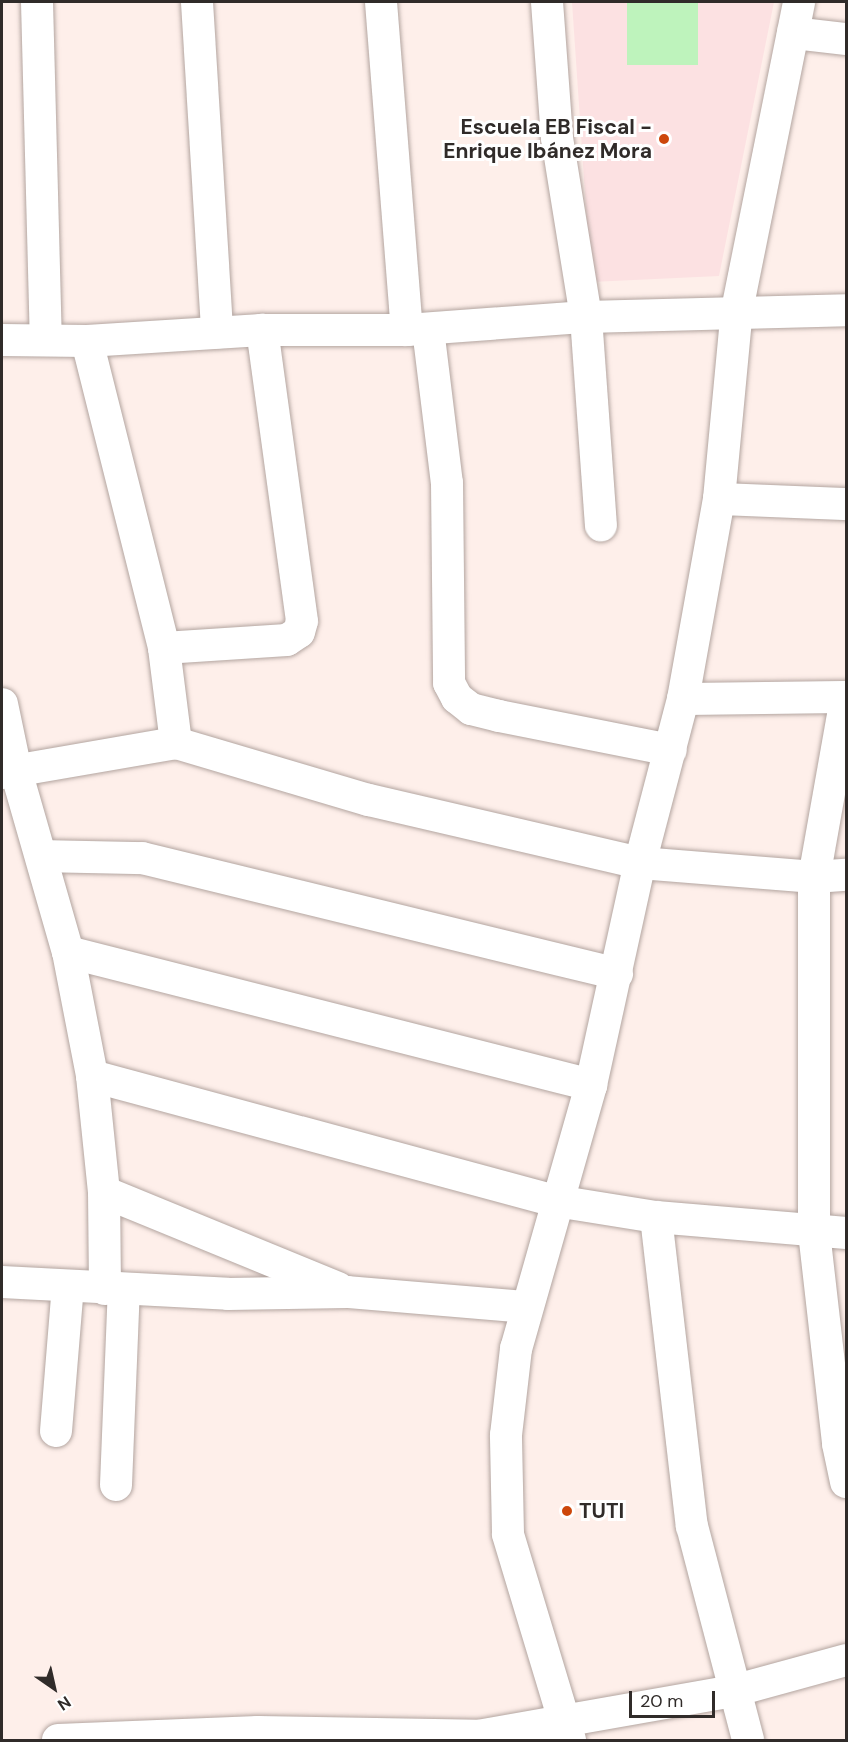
<!DOCTYPE html>
<html>
<head>
<meta charset="utf-8">
<style>
  body { margin:0 }
  #map { position:relative; width:848px; height:1742px; overflow:hidden; background:#feefea; font-family:"DM Sans",sans-serif }
  div>[style] { position:absolute }
  .education>* { inset:0; background:#fce1e2 }
  .green>* { inset:0; background:#bef3bc; transform-origin:0 0 }
  .roads { filter:drop-shadow(0 0 2px #b3a5a0) drop-shadow(0 0 2px #b3a5a0) }
  .minor>* { height:32px; margin:-16px; padding:0 16px; transform-origin:16px; border-radius:16px; background:#fff }
  .dots>* { width:16px; height:16px; translate:-50% -50%; box-sizing:border-box; border:3px solid #fff; border-radius:50% }
  span { translate:-50% -50%; white-space:nowrap; text-align:center; line-height:1.15; -webkit-text-stroke:6px #fff; paint-order:stroke }
  .poi-label { font-size:21px; color:#302b29; font-weight:700 }
  .right { translate:-100% -50%; text-align:right }
  .left { translate:0 -50%; text-align:left }
  .frame { position:absolute; inset:0; border:3px solid #302b29; pointer-events:none }
  .north { position:absolute; left:24px; top:1658px; width:60px; height:60px; -webkit-text-stroke:4px #fff; paint-order:stroke; rotate:146deg; font-size:16px; font-weight:700; line-height:24px; text-align:center; color:#302b29 }
  .north::after { content:''; display:block; margin:auto; width:21px; height:27px; background:#302b29; clip-path:polygon(50% 0,100% 100%,50% 72%,0 100%) }
  .scale { position:absolute; left:629px; top:1691px; width:86px; height:27px; box-sizing:border-box; border:3px solid #302b29; border-top:0; padding-left:8px; font-size:18px; line-height:21px; white-space:nowrap; color:#302b29; -webkit-text-stroke:4px #fff; paint-order:stroke }
</style>
</head>
<body>
<div id="map">
  <div class="education">
    <i style="clip-path:polygon(572px 2px,774px 2px,719px 276px,591px 282px)"></i>
  </div>
  <div class="green">
    <i style="left:627px;top:2px;width:71px;height:63px"></i>
  </div>
  <div class="roads">
    <div class="minor">
      <i style="left:37px;top:2px;width:336px;rotate:88.5deg"></i>
      <i style="left:197px;top:2px;width:331px;rotate:86.5deg"></i>
      <i style="left:381px;top:2px;width:329px;rotate:85.5deg"></i>
      <i style="left:547px;top:2px;width:136px;rotate:85.8deg"></i>
      <i style="left:557px;top:138px;width:181px;rotate:80.8deg"></i>
      <i style="left:586px;top:317px;width:209px;rotate:85.9deg"></i>
      <i style="left:793px;top:33px;width:53px;rotate:6.5deg"></i>
      <i style="left:428px;top:329px;width:155px;rotate:83deg"></i>
      <i style="left:447px;top:483px;width:200px;rotate:89.4deg"></i>
      <i style="left:449px;top:683px;width:17px;rotate:62deg"></i>
      <i style="left:457px;top:698px;width:18px;rotate:38deg"></i>
      <i style="left:471px;top:709px;width:29px;rotate:14deg"></i>
      <i style="left:499px;top:716px;width:175px;rotate:11.2deg"></i>
      <i style="left:2px;top:340px;width:85px;rotate:0.7deg"></i>
      <i style="left:87px;top:341px;width:175px;rotate:-3.6deg"></i>
      <i style="left:262px;top:330px;width:145px"></i>
      <i style="left:407px;top:330px;width:179px;rotate:-4.2deg"></i>
      <i style="left:586px;top:317px;width:260px;rotate:-1.5deg"></i>
      <i style="left:87px;top:341px;width:317px;rotate:75.9deg"></i>
      <i style="left:164px;top:648px;width:96px;rotate:82.8deg"></i>
      <i style="left:719px;top:499px;width:127px;rotate:2.3deg"></i>
      <i style="left:164px;top:648px;width:123px;rotate:-3.7deg"></i>
      <i style="left:287px;top:640px;width:14px;rotate:-34deg"></i>
      <i style="left:299px;top:632px;width:11px;rotate:-75deg"></i>
      <i style="left:302px;top:621px;width:294px;rotate:-97.8deg"></i>
      <i style="left:846px;top:698px;width:182px;rotate:100.1deg"></i>
      <i style="left:814px;top:877px;width:355px;rotate:90deg"></i>
      <i style="left:814px;top:1232px;width:213px;rotate:83.5deg"></i>
      <i style="left:838px;top:1444px;width:39px;rotate:78deg"></i>
      <i style="left:683px;top:699px;width:163px;rotate:-0.7deg"></i>
      <i style="left:2px;top:704px;width:68px;rotate:78.2deg"></i>
      <i style="left:16px;top:771px;width:188px;rotate:74deg"></i>
      <i style="left:68px;top:952px;width:126px;rotate:79deg"></i>
      <i style="left:92px;top:1076px;width:117px;rotate:84.1deg"></i>
      <i style="left:104px;top:1192px;width:97px;rotate:89.4deg"></i>
      <i style="left:2px;top:773px;width:177px;rotate:-9.8deg"></i>
      <i style="left:176px;top:743px;width:201px;rotate:16.5deg"></i>
      <i style="left:369px;top:800px;width:278px;rotate:13.1deg"></i>
      <i style="left:640px;top:863px;width:175px;rotate:4.6deg"></i>
      <i style="left:814px;top:877px;width:32px;rotate:-4deg"></i>
      <i style="left:43px;top:856px;width:99px;rotate:1.2deg"></i>
      <i style="left:142px;top:858px;width:489px;rotate:13.7deg"></i>
      <i style="left:68px;top:952px;width:540px;rotate:14.27deg"></i>
      <i style="left:92px;top:1076px;width:481px;rotate:15.1deg"></i>
      <i style="left:556px;top:1201px;width:101px;rotate:9.1deg"></i>
      <i style="left:656px;top:1217px;width:191px;rotate:4.8deg"></i>
      <i style="left:104px;top:1192px;width:253px;rotate:22.3deg"></i>
      <i style="left:656px;top:1217px;width:311px;rotate:83.4deg"></i>
      <i style="left:692px;top:1526px;width:221px;rotate:75.3deg"></i>
      <i style="left:2px;top:1282px;width:226px;rotate:3deg"></i>
      <i style="left:228px;top:1294px;width:119px;rotate:-1deg"></i>
      <i style="left:347px;top:1292px;width:180px;rotate:4.8deg"></i>
      <i style="left:56px;top:1431px;width:145px;rotate:-85.3deg"></i>
      <i style="left:116px;top:1485px;width:196px;rotate:-87.7deg"></i>
      <i style="left:58px;top:1740px;width:200px;rotate:-2.3deg"></i>
      <i style="left:258px;top:1732px;width:220px;rotate:1deg"></i>
      <i style="left:478px;top:1736px;width:259px;rotate:-10deg"></i>
      <i style="left:733px;top:1691px;width:117px;rotate:-15.3deg"></i>
      <i style="left:570px;top:1740px;width:215px;rotate:-106.8deg"></i>
      <i style="left:508px;top:1534px;width:99px;rotate:-91.2deg"></i>
      <i style="left:506px;top:1435px;width:87px;rotate:-83.4deg"></i>
      <i style="left:516px;top:1349px;width:274px;rotate:-74.1deg"></i>
      <i style="left:591px;top:1085px;width:227px;rotate:-77.6deg"></i>
      <i style="left:640px;top:863px;width:170px;rotate:-75.3deg"></i>
      <i style="left:683px;top:699px;width:203px;rotate:-79.8deg"></i>
      <i style="left:719px;top:499px;width:190px;rotate:-84.6deg"></i>
      <i style="left:737px;top:310px;width:314px;rotate:-78.6deg"></i>
    </div>
  </div>
  <div class="dots">
    <i style="left:664px;top:139px;background:#cd470b"></i>
    <i style="left:567px;top:1511px;background:#cd470b"></i>
  </div>
  <div class="poi-label">
    <span class="right" style="left:652px;top:139px">Escuela EB Fiscal -<br>Enrique Ibánez Mora</span>
    <span class="left" style="left:579px;top:1511px">TUTI</span>
  </div>
  <div class="frame"></div>
  <div class="north">N</div>
  <div class="scale">20 m</div>
</div>
</body>
</html>
